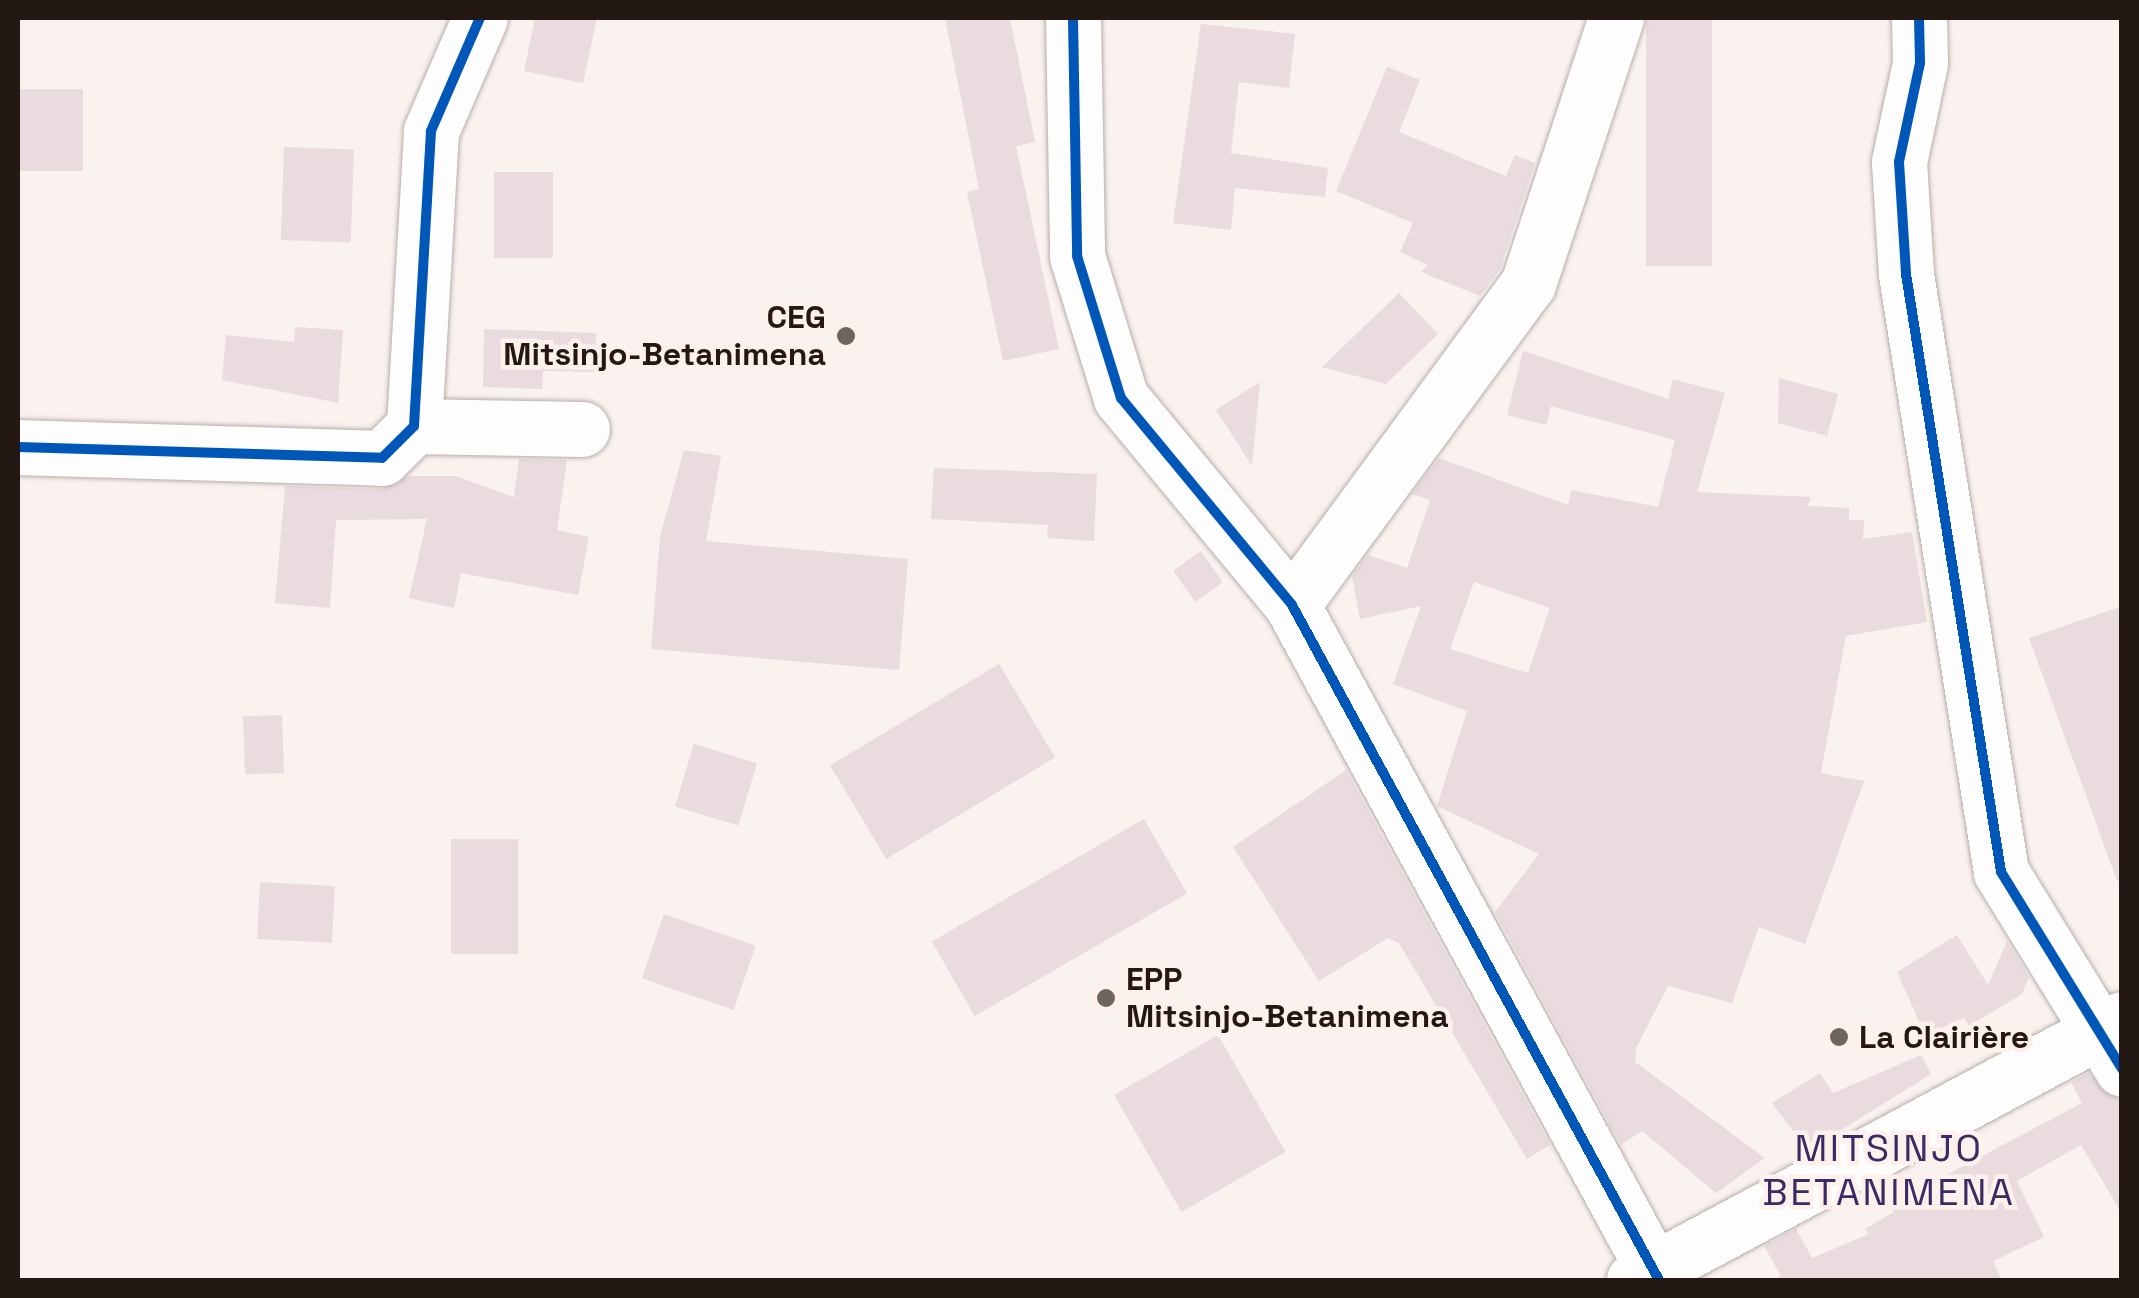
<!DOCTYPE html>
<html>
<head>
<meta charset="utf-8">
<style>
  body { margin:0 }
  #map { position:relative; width:2139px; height:1298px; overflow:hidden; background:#faf2ef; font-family:"Space Grotesk",sans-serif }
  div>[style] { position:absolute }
  .building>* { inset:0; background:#e9dbde; transform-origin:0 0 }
  .roads { filter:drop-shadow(0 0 2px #b7aeaa) drop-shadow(0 0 2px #b7aeaa) }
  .minor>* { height:55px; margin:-27.5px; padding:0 27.5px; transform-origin:27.5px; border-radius:27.5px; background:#fefdfd }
  .cycleway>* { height:10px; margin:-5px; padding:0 5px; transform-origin:5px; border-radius:5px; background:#0057b8 }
  .dots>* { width:28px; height:28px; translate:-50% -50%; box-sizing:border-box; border:5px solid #fef1eb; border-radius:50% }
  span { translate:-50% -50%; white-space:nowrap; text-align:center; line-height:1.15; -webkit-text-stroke:9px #fef1eb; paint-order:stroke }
  .poi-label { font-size:32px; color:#231813; font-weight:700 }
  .right { translate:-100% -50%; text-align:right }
  .left { translate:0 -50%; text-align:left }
  .quarter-label { font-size:38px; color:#392b66; letter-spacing:2.5px }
  .frame { position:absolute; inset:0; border:20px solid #231813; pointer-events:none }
</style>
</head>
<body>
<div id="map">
  <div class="building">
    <i style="clip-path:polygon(535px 18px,597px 18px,583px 83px,524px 71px)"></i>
    <i style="clip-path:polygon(945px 18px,1010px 18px,1035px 142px,1016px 146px,1059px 349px,1003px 361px,967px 192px,979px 189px)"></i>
    <i style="left:1646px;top:18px;width:66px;height:248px"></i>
    <i style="clip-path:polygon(1201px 24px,1295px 34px,1289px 88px,1239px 82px,1231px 153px,1328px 168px,1325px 197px,1235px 188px,1231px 230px,1173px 223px)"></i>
    <i style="clip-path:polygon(1387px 67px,1420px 80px,1399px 132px,1506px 176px,1515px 155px,1535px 163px,1500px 269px,1480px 296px,1421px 272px,1428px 265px,1400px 252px,1413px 223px,1336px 191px)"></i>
    <i style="left:18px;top:89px;width:65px;height:82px"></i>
    <i style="left:284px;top:147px;width:70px;height:93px;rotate:2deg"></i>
    <i style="left:494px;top:172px;width:59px;height:86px"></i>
    <i style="clip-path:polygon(1399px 293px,1438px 334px,1386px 384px,1322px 367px)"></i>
    <i style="clip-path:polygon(295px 327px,343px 330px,338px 403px,222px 380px,226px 335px,294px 342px)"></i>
    <i style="clip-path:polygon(484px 329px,596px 333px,595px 372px,543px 371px,542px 389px,483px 387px)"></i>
    <i style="clip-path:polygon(evenodd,1523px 351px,1668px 399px,1673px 379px,1725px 393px,1697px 492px,1811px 497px,1808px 506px,1849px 508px,1849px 520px,1864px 520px,1863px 539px,1912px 532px,1927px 622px,1846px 636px,1821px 773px,1864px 781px,1805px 944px,1759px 927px,1732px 1003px,1668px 986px,1636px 1048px,1635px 1062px,1765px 1158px,1716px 1193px,1642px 1131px,1621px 1145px,1495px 912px,1539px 854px,1437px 806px,1467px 711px,1393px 684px,1421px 606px,1360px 619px,1352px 576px,1368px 555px,1407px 568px,1430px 500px,1412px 494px,1439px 458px,1568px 505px,1571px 490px,1658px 507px,1675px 440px,1551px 406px,1546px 425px,1507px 415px,1523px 351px,1474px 582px,1550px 608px,1528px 673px,1450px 649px,1474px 582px)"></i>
    <i style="clip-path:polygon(1779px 378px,1838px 394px,1827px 436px,1778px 423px)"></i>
    <i style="clip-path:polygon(1260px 382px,1252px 466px,1216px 410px)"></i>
    <i style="clip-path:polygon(684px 450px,721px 456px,706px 541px,908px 559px,899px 670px,651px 649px,660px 537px)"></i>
    <i style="clip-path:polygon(519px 459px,567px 460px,557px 530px,589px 537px,578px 595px,461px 573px,454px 608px,409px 598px,427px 519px,336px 520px,330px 608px,275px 603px,285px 486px,381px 489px,408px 476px,455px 476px,514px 497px)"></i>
    <i style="clip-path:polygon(934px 468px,1097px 474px,1094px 541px,1047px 538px,1048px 525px,931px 519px)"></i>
    <i style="left:1201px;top:551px;width:38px;height:34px;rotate:55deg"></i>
    <i style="clip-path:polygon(2122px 606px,2122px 880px,2117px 881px,2029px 638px)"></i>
    <i style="left:999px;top:664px;width:109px;height:197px;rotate:59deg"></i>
    <i style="left:282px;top:715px;width:58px;height:39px;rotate:88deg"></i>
    <i style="left:694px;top:744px;width:66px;height:65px;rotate:17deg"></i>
    <i style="clip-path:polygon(1346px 770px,1550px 1145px,1527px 1159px,1399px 943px,1388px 938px,1319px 981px,1233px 847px)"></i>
    <i style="left:1144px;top:819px;width:86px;height:245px;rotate:60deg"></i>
    <i style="left:451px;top:839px;width:67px;height:115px"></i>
    <i style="left:260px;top:882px;width:75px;height:57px;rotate:3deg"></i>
    <i style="left:664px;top:914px;width:97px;height:68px;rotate:19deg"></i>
    <i style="clip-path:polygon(1957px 935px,1988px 985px,2007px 941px,2029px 977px,2022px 994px,1969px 1026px,1964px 1018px,1925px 1035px,1897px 972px)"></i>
    <i style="left:1218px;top:1035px;width:135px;height:120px;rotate:60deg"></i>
    <i style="clip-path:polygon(1921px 1055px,1931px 1074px,1808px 1151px,1772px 1103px,1820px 1073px,1833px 1093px)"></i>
    <i style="clip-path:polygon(2088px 1073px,2122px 1100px,2122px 1214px,2081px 1145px,2017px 1181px,2044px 1237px,1993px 1261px,2002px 1280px,1772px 1280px,1781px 1276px,1764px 1246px,1796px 1229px,1812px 1258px,1869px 1234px,1865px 1229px,1894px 1212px,1890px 1205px,2082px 1103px,2071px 1082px)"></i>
  </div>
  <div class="roads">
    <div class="minor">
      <i style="left:1073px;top:18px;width:238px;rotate:89deg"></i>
      <i style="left:1077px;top:256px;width:149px;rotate:72.8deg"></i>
      <i style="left:1121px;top:398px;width:268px;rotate:50.4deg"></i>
      <i style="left:1292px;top:605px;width:768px;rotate:61.47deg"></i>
      <i style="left:1919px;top:18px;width:45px;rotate:88.7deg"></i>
      <i style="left:1920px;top:63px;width:101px;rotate:102deg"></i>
      <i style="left:1899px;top:162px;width:112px;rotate:86.4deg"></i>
      <i style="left:1906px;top:274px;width:605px;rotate:80.97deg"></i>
      <i style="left:2001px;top:872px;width:231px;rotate:58.4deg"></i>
      <i style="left:414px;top:426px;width:168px;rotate:1deg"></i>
      <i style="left:18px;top:447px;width:364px;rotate:1.7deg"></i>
      <i style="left:382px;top:458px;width:45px;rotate:-45deg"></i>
      <i style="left:414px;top:426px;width:295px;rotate:-86.7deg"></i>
      <i style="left:431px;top:131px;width:123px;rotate:-66.6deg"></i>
      <i style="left:1292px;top:605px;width:398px;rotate:-53.7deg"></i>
      <i style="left:1528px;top:284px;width:280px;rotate:-71.7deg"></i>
      <i style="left:1634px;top:1280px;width:553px;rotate:-28.14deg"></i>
    </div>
  </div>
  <div class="cycleway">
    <i style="left:1073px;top:18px;width:238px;rotate:89deg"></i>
    <i style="left:1077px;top:256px;width:149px;rotate:72.8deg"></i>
    <i style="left:1121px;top:398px;width:268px;rotate:50.4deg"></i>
    <i style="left:1292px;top:605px;width:768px;rotate:61.47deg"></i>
    <i style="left:1919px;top:18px;width:45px;rotate:88.7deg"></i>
    <i style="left:1920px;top:63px;width:101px;rotate:102deg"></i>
    <i style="left:1899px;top:162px;width:112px;rotate:86.4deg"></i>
    <i style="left:1906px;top:274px;width:605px;rotate:80.97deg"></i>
    <i style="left:2001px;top:872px;width:231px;rotate:58.4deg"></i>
    <i style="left:18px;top:447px;width:364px;rotate:1.7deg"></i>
    <i style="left:382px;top:458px;width:45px;rotate:-45deg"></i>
    <i style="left:414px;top:426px;width:295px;rotate:-86.7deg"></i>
    <i style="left:431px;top:131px;width:123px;rotate:-66.6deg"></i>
  </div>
  <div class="dots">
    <i style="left:846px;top:336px;background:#6e6460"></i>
    <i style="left:1106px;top:998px;background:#6e6460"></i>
    <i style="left:1839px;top:1037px;background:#6e6460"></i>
  </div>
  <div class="poi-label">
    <span class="right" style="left:826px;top:336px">CEG<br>Mitsinjo-Betanimena</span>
    <span class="left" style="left:1126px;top:998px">EPP<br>Mitsinjo-Betanimena</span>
    <span class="left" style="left:1859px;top:1037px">La Clairière</span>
  </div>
  <div class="quarter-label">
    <span style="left:1889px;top:1171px">MITSINJO<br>BETANIMENA</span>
  </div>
  <div class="frame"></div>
</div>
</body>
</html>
